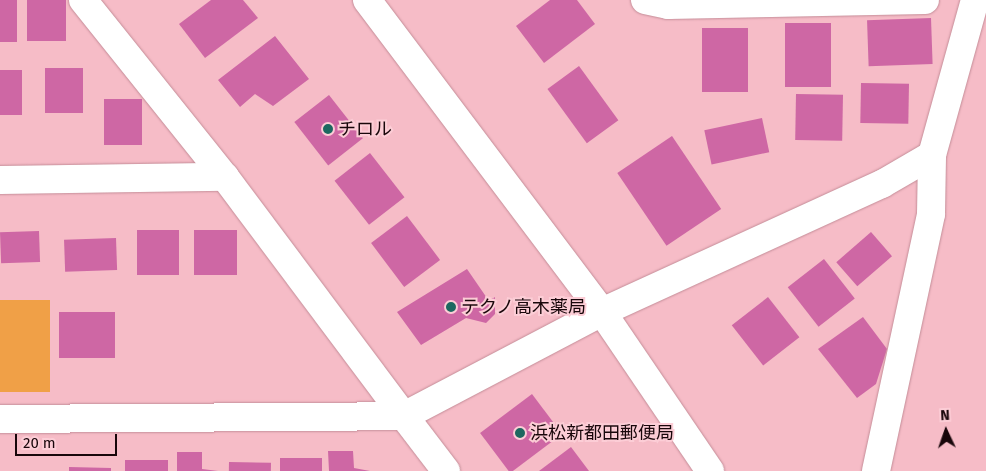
<!DOCTYPE html>
<html>
<head>
<meta charset="utf-8">
<style>
  body { margin:0 }
  #map { position:relative; width:986px; height:471px; overflow:hidden; background:#f6bcc7; font-family:"Fira Sans","Noto Sans JP",sans-serif }
  div>[style] { position:absolute }
  .green>* { inset:0; background:#f0a047; transform-origin:0 0 }
  .building>* { inset:0; background:#ce67a4; transform-origin:0 0 }
  .roads { filter:drop-shadow(0 0 1px #c48d98) drop-shadow(0 0 1px #c48d98) }
  .minor>* { height:28px; margin:-14px; padding:0 14px; transform-origin:14px; border-radius:14px; background:#fff }
  .tertiary>* { height:28px; margin:-14px; padding:0 14px; transform-origin:14px; border-radius:14px; background:#fff }
  .dots>* { width:14px; height:14px; translate:-50% -50%; box-sizing:border-box; border:2px solid #fccdd6; border-radius:50% }
  span { translate:-50% -50%; white-space:nowrap; text-align:center; line-height:1.15; -webkit-text-stroke:4px #fccdd6; paint-order:stroke }
  .poi-label { font-size:18px; color:#18060a }
  .left { translate:0 -50%; text-align:left }
  .north { position:absolute; left:921px; top:406px; width:50px; height:50px; -webkit-text-stroke:4px #fccdd6; paint-order:stroke; rotate:357deg; font-size:14px; font-weight:700; line-height:20px; text-align:center; color:#18060a }
  .north::after { content:''; display:block; margin:auto; width:18px; height:22px; background:#18060a; clip-path:polygon(50% 0,100% 100%,50% 72%,0 100%) }
  .scale { position:absolute; left:15px; top:434px; width:102px; height:22px; box-sizing:border-box; border:2px solid #18060a; border-top:0; padding-left:6px; font-size:15px; line-height:18px; white-space:nowrap; color:#18060a; -webkit-text-stroke:4px #fccdd6; paint-order:stroke }
</style>
</head>
<body>
<div id="map">
  <div class="green">
    <i style="left:0;top:300px;width:50px;height:92px"></i>
  </div>
  <div class="building">
    <i style="left:0;top:0;width:17px;height:42px"></i>
    <i style="left:27px;top:0;width:39px;height:41px"></i>
    <i style="clip-path:polygon(211px 0,243px 0,258px 18px,205px 58px,179px 24px)"></i>
    <i style="clip-path:polygon(550px 0,577px 0,595px 24px,544px 63px,516px 26px)"></i>
    <i style="left:931px;top:18px;width:46px;height:64px;rotate:88deg"></i>
    <i style="left:785px;top:23px;width:46px;height:64px"></i>
    <i style="left:702px;top:28px;width:46px;height:64px"></i>
    <i style="clip-path:polygon(275px 36px,309px 79px,273px 106px,255px 94px,240px 107px,218px 80px)"></i>
    <i style="left:579px;top:66px;width:67px;height:39px;rotate:54deg"></i>
    <i style="left:45px;top:68px;width:38px;height:45px"></i>
    <i style="left:0;top:70px;width:22px;height:45px"></i>
    <i style="left:861px;top:83px;width:48px;height:40px;rotate:1deg"></i>
    <i style="left:796px;top:94px;width:47px;height:46px;rotate:1deg"></i>
    <i style="left:329px;top:95px;width:55px;height:44px;rotate:52deg"></i>
    <i style="left:142px;top:99px;width:46px;height:38px;rotate:90deg"></i>
    <i style="left:762px;top:118px;width:35px;height:59px;rotate:78deg"></i>
    <i style="left:672px;top:136px;width:88px;height:66px;rotate:56deg"></i>
    <i style="left:370px;top:153px;width:56px;height:45px;rotate:52deg"></i>
    <i style="left:407px;top:216px;width:55px;height:45px;rotate:53deg"></i>
    <i style="left:137px;top:230px;width:42px;height:45px"></i>
    <i style="left:194px;top:230px;width:43px;height:45px"></i>
    <i style="left:39px;top:231px;width:31px;height:39px;rotate:88deg"></i>
    <i style="left:871px;top:232px;width:32px;height:46px;rotate:49deg"></i>
    <i style="left:116px;top:238px;width:32px;height:52px;rotate:88deg"></i>
    <i style="left:824px;top:259px;width:50px;height:46px;rotate:52deg"></i>
    <i style="clip-path:polygon(467px 269px,489px 301px,495px 297px,495px 314px,486px 323px,466px 318px,421px 345px,397px 312px)"></i>
    <i style="left:768px;top:297px;width:51px;height:46px;rotate:52deg"></i>
    <i style="left:59px;top:312px;width:56px;height:46px"></i>
    <i style="clip-path:polygon(863px 317px,887px 349px,876px 384px,857px 398px,818px 349px)"></i>
    <i style="left:532px;top:394px;width:50px;height:65px;rotate:53deg"></i>
    <i style="clip-path:polygon(571px 447px,589px 471px,539px 471px)"></i>
    <i style="clip-path:polygon(328px 451px,353px 451px,354px 468px,370px 471px,329px 471px)"></i>
    <i style="clip-path:polygon(177px 452px,202px 452px,202px 469px,218px 471px,177px 471px)"></i>
    <i style="left:280px;top:458px;width:42px;height:13px"></i>
    <i style="left:125px;top:460px;width:43px;height:11px"></i>
    <i style="left:229px;top:462px;width:42px;height:9px;rotate:1deg"></i>
    <i style="clip-path:polygon(69px 467px,111px 468px,111px 471px,69px 471px)"></i>
  </div>
  <div class="roads">
    <div class="minor">
      <i style="left:83px;top:0;width:227px;rotate:51.3deg"></i>
      <i style="left:645px;top:0;width:24px;rotate:12deg"></i>
      <i style="left:668px;top:5px;width:257px;rotate:-1.1deg"></i>
      <i style="left:0;top:180px;width:225px;rotate:-0.8deg"></i>
      <i style="left:225px;top:177px;width:299px;rotate:53.2deg"></i>
      <i style="left:404px;top:416px;width:224px;rotate:-27.7deg"></i>
      <i style="left:0;top:419px;width:404px;rotate:-0.4deg"></i>
      <i style="left:404px;top:416px;width:69px;rotate:52.6deg"></i>
      <i style="left:876px;top:471px;width:263px;rotate:-77.9deg"></i>
      <i style="left:931px;top:214px;width:59px;rotate:-89deg"></i>
    </div>
    <div class="tertiary">
      <i style="left:367px;top:0;width:391px;rotate:53deg"></i>
      <i style="left:602px;top:312px;width:192px;rotate:55.8deg"></i>
      <i style="left:602px;top:312px;width:308px;rotate:-24.6deg"></i>
      <i style="left:882px;top:184px;width:58px;rotate:-30.1deg"></i>
      <i style="left:932px;top:155px;width:161px;rotate:-74.5deg"></i>
    </div>
  </div>
  <div class="dots">
    <i style="left:328px;top:129px;background:#1d6860"></i>
    <i style="left:451px;top:307px;background:#1d6860"></i>
    <i style="left:520px;top:433px;background:#1d6860"></i>
  </div>
  <div class="poi-label">
    <span class="left" style="left:338px;top:129px">チロル</span>
    <span class="left" style="left:461px;top:307px">テクノ高木薬局</span>
    <span class="left" style="left:530px;top:433px">浜松新都田郵便局</span>
  </div>
  <div class="north">N</div>
  <div class="scale">20 m</div>
</div>
</body>
</html>
